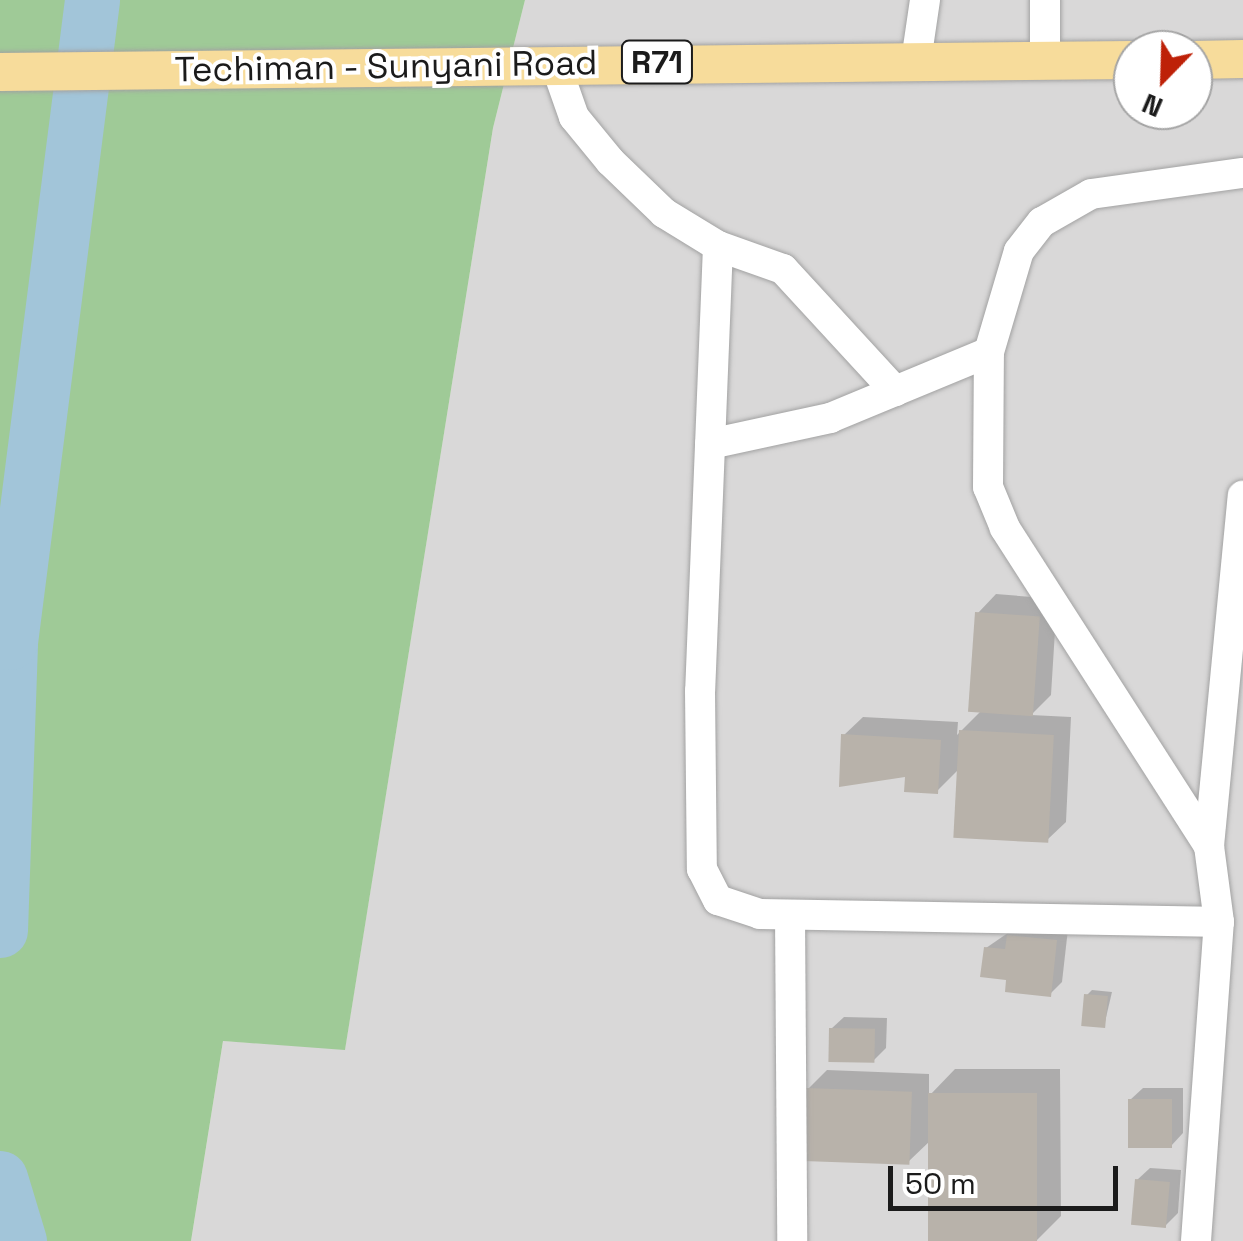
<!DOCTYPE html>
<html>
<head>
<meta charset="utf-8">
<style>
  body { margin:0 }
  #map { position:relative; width:1243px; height:1241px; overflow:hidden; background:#eceae1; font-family:"Space Grotesk",sans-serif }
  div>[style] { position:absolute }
  .residential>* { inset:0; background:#d9d8d8 }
  .forest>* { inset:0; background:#9fca97 }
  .shadow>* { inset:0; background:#0003 }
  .river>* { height:55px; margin:-27.5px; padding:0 27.5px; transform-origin:27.5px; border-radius:27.5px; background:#a2c5d9 }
  .building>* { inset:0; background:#b8b2aa; transform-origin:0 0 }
  .roads { filter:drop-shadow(0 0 2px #a2a2a2) drop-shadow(0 0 2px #a2a2a2) }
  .minor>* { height:30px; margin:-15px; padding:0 15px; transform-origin:15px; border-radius:15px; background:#fff }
  .major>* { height:38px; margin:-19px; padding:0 19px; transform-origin:19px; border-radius:19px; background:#f7dc9b }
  span { translate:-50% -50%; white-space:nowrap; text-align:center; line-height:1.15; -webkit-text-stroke:8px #fff; paint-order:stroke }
  .shield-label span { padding:2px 8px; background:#fff; border:2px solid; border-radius:8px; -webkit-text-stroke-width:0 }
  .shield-label { font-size:32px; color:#1b1b1b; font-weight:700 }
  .street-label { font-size:35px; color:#1b1b1b }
  .north { position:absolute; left:1113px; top:30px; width:100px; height:100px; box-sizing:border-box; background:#fff; border:2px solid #a4a4a4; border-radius:50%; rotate:203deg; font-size:28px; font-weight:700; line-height:40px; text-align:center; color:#1b1b1b }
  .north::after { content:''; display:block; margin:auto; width:35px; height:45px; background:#be2108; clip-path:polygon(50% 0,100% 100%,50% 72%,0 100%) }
  .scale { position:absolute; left:888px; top:1166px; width:230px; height:45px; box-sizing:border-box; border:5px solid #1b1b1b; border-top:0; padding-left:12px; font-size:30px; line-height:35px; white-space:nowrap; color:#1b1b1b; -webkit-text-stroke:8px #fff; paint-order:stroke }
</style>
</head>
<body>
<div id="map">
  <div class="residential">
    <i style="clip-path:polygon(evenodd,525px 0,1243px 0,1243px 1241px,191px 1241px,223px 1041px,345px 1049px,493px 128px,525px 0,1133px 50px,1193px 50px,1193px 110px,1133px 110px,1133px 50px)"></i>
  </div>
  <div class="forest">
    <i style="clip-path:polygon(0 0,525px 0,493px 128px,345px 1050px,223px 1041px,191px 1241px,0 1241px)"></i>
  </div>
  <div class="shadow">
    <i style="clip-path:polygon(996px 594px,1057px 599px,1051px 695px,1031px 715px,1071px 717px,1066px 822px,1047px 840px,959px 769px,937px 791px,844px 735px,863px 717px,958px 722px,957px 735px,982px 710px,978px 613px)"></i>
    <i style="clip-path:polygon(1021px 924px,1068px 929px,1062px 982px,1050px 994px,1009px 977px,986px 948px)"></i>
    <i style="clip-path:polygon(1092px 990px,1112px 992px,1104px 1026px,1087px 995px)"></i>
    <i style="clip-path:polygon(844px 1017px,887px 1018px,886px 1048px,873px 1061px,831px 1029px)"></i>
    <i style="clip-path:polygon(955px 1069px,1060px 1069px,1061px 1216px,1037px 1240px,931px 1140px,908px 1162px,808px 1089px,827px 1070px,929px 1074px,929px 1096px)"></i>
    <i style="clip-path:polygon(1143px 1088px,1183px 1088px,1183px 1133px,1171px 1146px,1130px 1100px)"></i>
    <i style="clip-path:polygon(1150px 1168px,1181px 1170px,1178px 1213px,1166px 1225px,1137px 1180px)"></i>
  </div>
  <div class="river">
    <i style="left:0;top:930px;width:288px;rotate:-88deg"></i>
    <i style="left:10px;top:642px;width:647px;rotate:-82.72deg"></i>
    <i style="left:0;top:1178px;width:66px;rotate:73.2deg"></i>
  </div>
  <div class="building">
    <i style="left:975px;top:612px;width:65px;height:100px;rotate:4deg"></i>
    <i style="left:959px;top:730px;width:95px;height:108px;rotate:3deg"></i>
    <i style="clip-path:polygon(841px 734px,941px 740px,938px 794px,904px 792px,905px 777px,839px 787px)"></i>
    <i style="clip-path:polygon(1007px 935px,1057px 940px,1051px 997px,1005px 992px,1006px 980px,980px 977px,984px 947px,1005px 949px)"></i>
    <i style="left:1084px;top:994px;width:24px;height:32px;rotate:5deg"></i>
    <i style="left:829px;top:1028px;width:46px;height:34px;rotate:1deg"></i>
    <i style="left:806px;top:1088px;width:106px;height:73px;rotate:2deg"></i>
    <i style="left:928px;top:1093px;width:109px;height:148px"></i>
    <i style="left:1128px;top:1099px;width:44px;height:49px"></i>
    <i style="left:1135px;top:1179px;width:35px;height:46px;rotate:5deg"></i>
  </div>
  <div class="roads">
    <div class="minor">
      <i style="left:916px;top:61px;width:62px;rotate:-81.6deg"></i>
      <i style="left:1045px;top:61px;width:61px;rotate:-90deg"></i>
      <i style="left:555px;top:63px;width:57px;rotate:70.6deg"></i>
      <i style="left:574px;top:117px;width:57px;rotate:50.7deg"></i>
      <i style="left:610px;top:161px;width:75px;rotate:43.9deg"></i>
      <i style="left:664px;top:213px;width:63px;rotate:31.4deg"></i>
      <i style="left:718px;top:246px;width:445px;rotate:92.3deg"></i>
      <i style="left:700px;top:691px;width:178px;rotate:89.4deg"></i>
      <i style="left:702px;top:869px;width:35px;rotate:63deg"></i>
      <i style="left:718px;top:900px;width:44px;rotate:18.4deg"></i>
      <i style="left:760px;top:914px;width:459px;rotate:1deg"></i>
      <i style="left:718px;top:246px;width:69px;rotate:19.5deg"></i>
      <i style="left:783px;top:269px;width:166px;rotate:47.4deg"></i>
      <i style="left:710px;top:444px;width:123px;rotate:-12.2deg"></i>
      <i style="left:830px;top:418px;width:172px;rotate:-22.5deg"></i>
      <i style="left:1209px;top:846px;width:378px;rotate:-122.7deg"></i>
      <i style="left:1005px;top:528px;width:44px;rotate:-112.5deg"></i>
      <i style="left:988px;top:487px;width:135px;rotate:-89.6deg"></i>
      <i style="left:989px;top:352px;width:105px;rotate:-73.5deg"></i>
      <i style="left:1019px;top:251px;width:37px;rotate:-52deg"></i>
      <i style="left:1042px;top:222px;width:56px;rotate:-29.7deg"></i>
      <i style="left:1091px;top:194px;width:153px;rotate:-7.9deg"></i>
      <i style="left:790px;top:915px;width:326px;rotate:89.6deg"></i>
      <i style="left:1196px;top:1241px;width:320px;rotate:-85.9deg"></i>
      <i style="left:1219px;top:922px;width:77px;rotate:-97.5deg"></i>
      <i style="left:1209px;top:846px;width:352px;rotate:-84.5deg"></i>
    </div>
    <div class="major">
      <i style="left:1193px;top:60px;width:50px;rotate:-1.1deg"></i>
      <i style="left:0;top:72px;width:1133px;rotate:-0.61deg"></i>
    </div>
  </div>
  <div class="shield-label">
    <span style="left:657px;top:62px">R71</span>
  </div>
  <div class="street-label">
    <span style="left:386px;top:66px;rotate:-1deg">Techiman - Sunyani Road</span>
  </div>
  <div class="north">N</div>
  <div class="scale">50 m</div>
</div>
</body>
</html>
